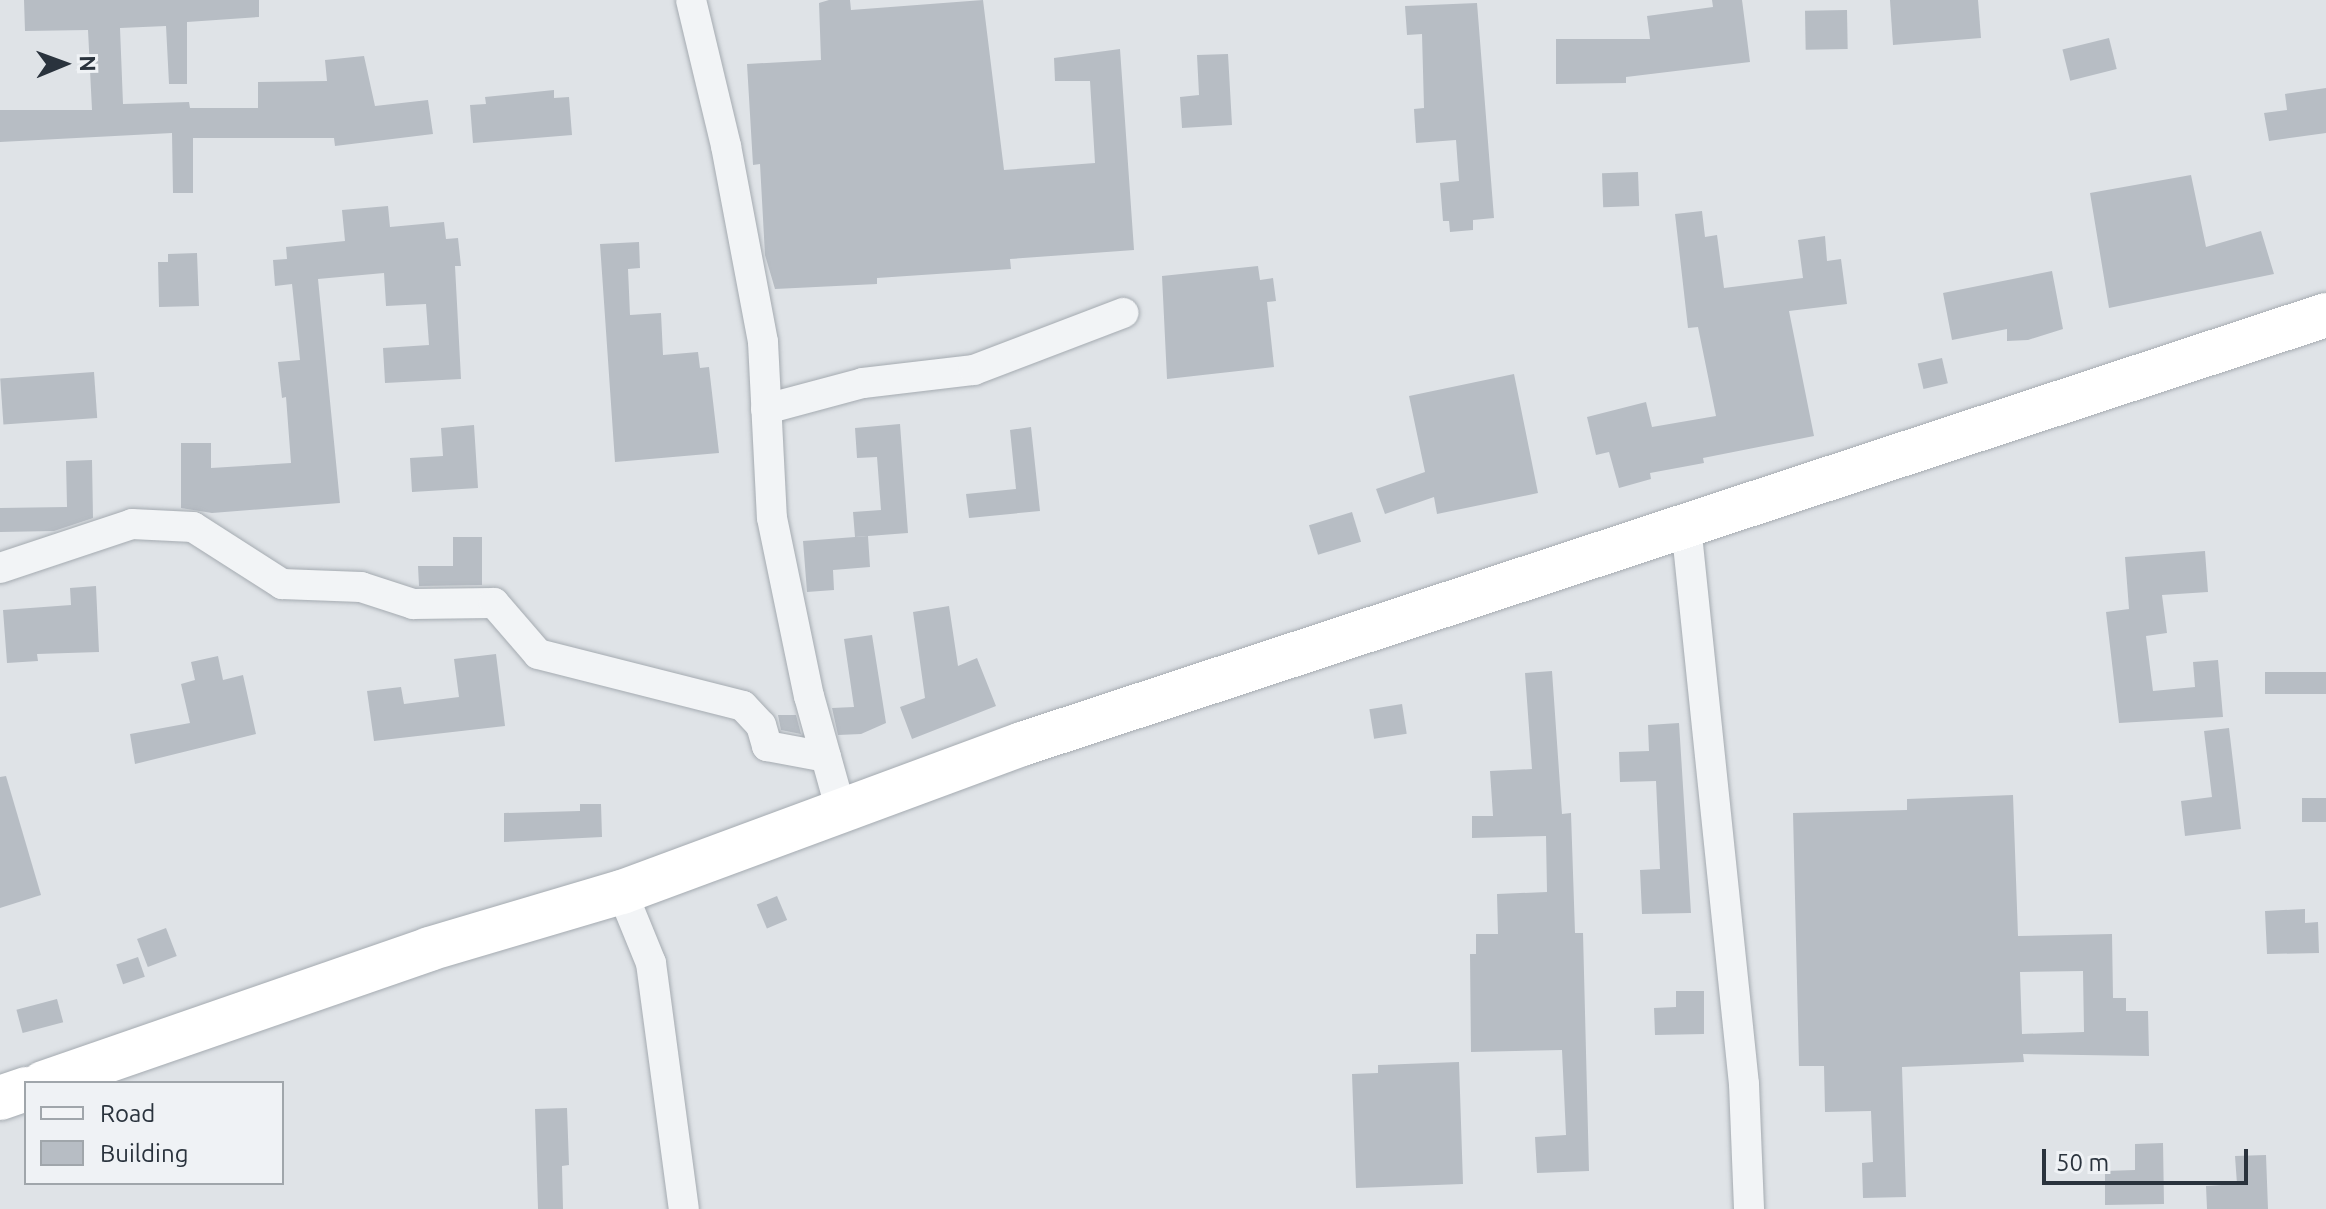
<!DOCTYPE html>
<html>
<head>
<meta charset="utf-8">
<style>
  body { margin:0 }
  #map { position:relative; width:2326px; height:1209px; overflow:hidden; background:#dfe3e7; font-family:Ubuntu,sans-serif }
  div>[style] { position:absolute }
  .building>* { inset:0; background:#b7bdc4; transform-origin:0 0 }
  .roads { filter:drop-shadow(0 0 2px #a5abb1) drop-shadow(0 0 2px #a5abb1) }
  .minor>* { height:30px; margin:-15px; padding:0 15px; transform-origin:15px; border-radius:15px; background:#f2f4f6 }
  .highway>* { height:44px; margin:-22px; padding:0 22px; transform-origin:22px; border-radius:22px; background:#fff }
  span { translate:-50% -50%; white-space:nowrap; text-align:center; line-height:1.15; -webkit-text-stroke:6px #eff2f5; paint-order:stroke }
  .legend { position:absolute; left:24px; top:1081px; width:260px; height:104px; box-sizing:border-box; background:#eff2f5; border:2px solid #a0a6ab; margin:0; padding:10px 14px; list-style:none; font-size:24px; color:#2a333d }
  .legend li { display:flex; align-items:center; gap:16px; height:40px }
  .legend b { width:40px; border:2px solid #a0a6ab }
  .north { position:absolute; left:24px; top:24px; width:80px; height:80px; -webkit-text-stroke:6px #eff2f5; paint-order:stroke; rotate:89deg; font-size:22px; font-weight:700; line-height:32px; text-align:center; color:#2a333d }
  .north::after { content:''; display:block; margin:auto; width:28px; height:36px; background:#2a333d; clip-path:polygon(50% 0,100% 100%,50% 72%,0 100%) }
  .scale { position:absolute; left:2042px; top:1149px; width:206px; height:36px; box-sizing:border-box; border:4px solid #2a333d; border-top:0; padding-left:10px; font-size:24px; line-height:28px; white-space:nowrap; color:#2a333d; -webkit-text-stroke:6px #eff2f5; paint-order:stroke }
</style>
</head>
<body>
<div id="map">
  <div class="building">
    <i style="clip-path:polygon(24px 0,259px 0,259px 17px,187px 22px,187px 84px,169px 84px,166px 26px,120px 28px,123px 104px,189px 102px,190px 108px,258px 108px,258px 82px,327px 81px,325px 60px,364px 56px,375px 106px,428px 100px,433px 134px,335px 146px,334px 138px,193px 138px,193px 193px,173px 193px,172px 133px,0 142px,0 110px,92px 110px,88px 30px,25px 31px)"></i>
    <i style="clip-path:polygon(829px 0,850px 0,851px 10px,983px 0,1004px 170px,1095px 163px,1090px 81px,1055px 81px,1054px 58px,1120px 49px,1134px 250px,1010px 259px,1011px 269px,877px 278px,877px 284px,775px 289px,765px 255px,760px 164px,753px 165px,747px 64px,821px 60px,819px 3px)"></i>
    <i style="clip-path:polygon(1712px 0,1742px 0,1750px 62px,1626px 77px,1626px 83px,1556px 84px,1556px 39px,1650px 39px,1647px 16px,1713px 7px)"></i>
    <i style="clip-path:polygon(1890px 0,1978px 0,1981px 38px,1893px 45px)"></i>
    <i style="clip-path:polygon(1477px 3px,1494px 218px,1473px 220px,1473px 230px,1450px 232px,1449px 221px,1443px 221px,1440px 183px,1459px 181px,1456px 140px,1416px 143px,1414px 109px,1424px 108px,1422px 34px,1407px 35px,1405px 6px)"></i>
    <i style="left:1847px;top:10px;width:39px;height:42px;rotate:89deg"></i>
    <i style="left:2109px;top:38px;width:32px;height:48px;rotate:76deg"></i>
    <i style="clip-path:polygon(1228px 54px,1232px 125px,1182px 128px,1180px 97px,1199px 95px,1197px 55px)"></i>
    <i style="clip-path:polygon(2326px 88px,2326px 133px,2269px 141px,2264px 113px,2287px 110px,2285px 94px)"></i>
    <i style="clip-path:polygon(554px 90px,554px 98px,569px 97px,572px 135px,473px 143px,470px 105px,486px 104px,485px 97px)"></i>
    <i style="left:1638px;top:172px;width:34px;height:36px;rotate:88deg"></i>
    <i style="clip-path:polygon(2191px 175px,2206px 247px,2261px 231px,2274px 274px,2109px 308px,2090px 193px)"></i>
    <i style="clip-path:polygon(388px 206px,390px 227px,444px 222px,446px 239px,458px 238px,461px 266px,455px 266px,461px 379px,385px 383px,383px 348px,429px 345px,426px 304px,386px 306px,384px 273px,318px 279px,340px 503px,212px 513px,181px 508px,181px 443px,211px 443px,211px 468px,291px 463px,286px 397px,282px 398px,278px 362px,300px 360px,292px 284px,275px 286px,273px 260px,287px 259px,286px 247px,345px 241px,342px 210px)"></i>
    <i style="clip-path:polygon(1702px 211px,1705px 237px,1717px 235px,1724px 288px,1803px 278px,1798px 240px,1825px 236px,1827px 261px,1841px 259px,1847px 304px,1789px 311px,1814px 436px,1703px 458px,1704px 463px,1650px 473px,1651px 479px,1619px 488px,1609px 452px,1596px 455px,1587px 417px,1646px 402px,1652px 427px,1716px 416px,1698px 327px,1688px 328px,1675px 214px)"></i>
    <i style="clip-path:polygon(639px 242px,640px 268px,628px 269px,630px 315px,661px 313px,663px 355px,698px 352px,700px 368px,709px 367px,719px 453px,615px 462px,600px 244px)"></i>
    <i style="clip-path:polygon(197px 253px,199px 306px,159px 307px,158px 262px,168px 262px,168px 254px)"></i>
    <i style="clip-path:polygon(1258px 266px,1260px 280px,1273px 278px,1276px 301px,1267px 302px,1274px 367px,1167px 379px,1162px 276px)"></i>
    <i style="clip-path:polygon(2052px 271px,2063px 329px,2028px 340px,2007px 341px,2007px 329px,1952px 340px,1943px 293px)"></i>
    <i style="left:1942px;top:358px;width:26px;height:25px;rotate:77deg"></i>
    <i style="left:94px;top:372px;width:46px;height:94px;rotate:86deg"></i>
    <i style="clip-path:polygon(1514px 374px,1538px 493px,1437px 514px,1434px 497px,1385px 514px,1376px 489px,1425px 472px,1409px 396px)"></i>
    <i style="clip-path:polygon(900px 424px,908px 533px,855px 537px,853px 512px,881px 510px,877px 457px,857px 458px,855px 428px)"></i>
    <i style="clip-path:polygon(474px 425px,478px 488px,412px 492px,410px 458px,443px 456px,441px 428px)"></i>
    <i style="clip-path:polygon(1031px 427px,1040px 511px,969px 518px,966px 494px,1016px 489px,1010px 430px)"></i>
    <i style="clip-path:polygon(92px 460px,93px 518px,54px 531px,0 532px,0 508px,67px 507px,66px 461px)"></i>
    <i style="left:1352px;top:512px;width:31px;height:45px;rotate:73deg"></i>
    <i style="clip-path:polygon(868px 536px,870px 567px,833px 570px,834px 590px,807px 592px,803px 541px)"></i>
    <i style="clip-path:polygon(453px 537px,482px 537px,482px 585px,419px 586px,418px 566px,453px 566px)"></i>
    <i style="clip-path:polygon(2205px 551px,2208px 592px,2162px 595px,2167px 633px,2146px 636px,2153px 691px,2195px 687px,2193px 662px,2218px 660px,2223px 717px,2119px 723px,2106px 612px,2129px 609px,2125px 557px)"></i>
    <i style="clip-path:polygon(96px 586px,99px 652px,37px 654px,38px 661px,7px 663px,3px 610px,71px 605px,70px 588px)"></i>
    <i style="clip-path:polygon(949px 606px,958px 666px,977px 658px,996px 706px,912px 739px,900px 707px,925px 698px,913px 612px)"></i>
    <i style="clip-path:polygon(872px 635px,886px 723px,861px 734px,838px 735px,832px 708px,854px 707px,844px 639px)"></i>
    <i style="clip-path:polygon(496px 654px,505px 726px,374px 741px,367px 691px,401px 687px,404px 704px,459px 697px,454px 659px)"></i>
    <i style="clip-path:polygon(218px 656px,223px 680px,243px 675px,256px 734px,135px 764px,130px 734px,190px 723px,181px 684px,195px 680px,191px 662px)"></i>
    <i style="clip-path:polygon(1552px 671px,1562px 814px,1571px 813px,1575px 933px,1583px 933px,1589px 1171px,1537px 1173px,1535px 1137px,1566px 1135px,1562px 1050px,1471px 1052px,1470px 954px,1476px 954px,1476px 934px,1498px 934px,1497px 894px,1547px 892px,1546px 836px,1472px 838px,1472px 816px,1493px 816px,1490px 771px,1532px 769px,1525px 673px)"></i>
    <i style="left:2326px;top:672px;width:22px;height:61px;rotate:90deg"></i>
    <i style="left:1402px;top:704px;width:30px;height:33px;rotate:81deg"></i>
    <i style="clip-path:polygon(778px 715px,796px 715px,801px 734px,781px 730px)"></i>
    <i style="clip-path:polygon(1679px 723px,1691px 913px,1642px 914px,1640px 870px,1660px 869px,1656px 781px,1620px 782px,1619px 752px,1649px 751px,1648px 725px)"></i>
    <i style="clip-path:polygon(2229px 728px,2241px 829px,2185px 836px,2181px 801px,2212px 797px,2204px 731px)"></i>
    <i style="clip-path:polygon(6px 776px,41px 895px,0 908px,0 777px)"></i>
    <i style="clip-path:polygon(evenodd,2013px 795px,2018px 936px,2112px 934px,2113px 998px,2126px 998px,2126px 1011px,2148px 1011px,2149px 1056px,2023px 1054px,2024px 1062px,1902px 1067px,1906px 1197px,1863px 1198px,1862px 1163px,1873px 1162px,1871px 1111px,1825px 1112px,1824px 1066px,1799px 1066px,1793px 813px,1907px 810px,1907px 799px,2013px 795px,2083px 971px,2084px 1032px,2022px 1034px,2020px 972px,2083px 971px)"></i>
    <i style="left:2302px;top:798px;width:24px;height:24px"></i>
    <i style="clip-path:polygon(580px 804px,601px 804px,602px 837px,504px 842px,504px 813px,580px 811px)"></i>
    <i style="left:777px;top:896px;width:26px;height:22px;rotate:67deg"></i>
    <i style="clip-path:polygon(2305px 909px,2305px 923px,2318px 922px,2319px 953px,2267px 954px,2265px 911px)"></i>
    <i style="left:166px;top:928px;width:30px;height:31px;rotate:69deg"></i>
    <i style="left:138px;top:957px;width:21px;height:23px;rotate:71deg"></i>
    <i style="clip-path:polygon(1676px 991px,1704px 991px,1704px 1034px,1655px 1035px,1654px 1008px,1676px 1007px)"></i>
    <i style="left:57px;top:999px;width:24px;height:42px;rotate:75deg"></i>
    <i style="clip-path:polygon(1459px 1062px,1463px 1184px,1356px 1188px,1352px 1074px,1378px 1073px,1378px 1065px)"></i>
    <i style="clip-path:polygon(567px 1108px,569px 1165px,562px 1166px,563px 1209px,538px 1209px,535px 1109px)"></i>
    <i style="clip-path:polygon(2163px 1143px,2164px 1204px,2105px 1205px,2105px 1171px,2135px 1170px,2135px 1144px)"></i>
    <i style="clip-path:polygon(2266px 1155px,2268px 1209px,2207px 1209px,2206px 1186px,2237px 1184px,2235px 1156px)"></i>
  </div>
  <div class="roads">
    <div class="minor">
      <i style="left:691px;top:0;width:150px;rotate:76.5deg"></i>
      <i style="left:726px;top:146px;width:199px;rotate:79.3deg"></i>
      <i style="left:763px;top:342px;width:176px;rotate:87.1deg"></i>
      <i style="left:772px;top:518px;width:182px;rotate:78.3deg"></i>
      <i style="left:809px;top:696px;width:115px;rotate:74.4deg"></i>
      <i style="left:766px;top:409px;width:100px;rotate:-15deg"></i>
      <i style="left:863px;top:383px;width:112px;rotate:-6.7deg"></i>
      <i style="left:974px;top:370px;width:160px;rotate:-20.9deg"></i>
      <i style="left:1686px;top:525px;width:562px;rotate:84.08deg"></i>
      <i style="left:1744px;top:1084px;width:125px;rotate:87.7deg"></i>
      <i style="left:0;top:568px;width:139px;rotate:-18.4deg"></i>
      <i style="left:132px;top:524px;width:61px;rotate:2.8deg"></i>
      <i style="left:193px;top:527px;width:106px;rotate:32.6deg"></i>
      <i style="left:282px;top:584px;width:79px;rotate:2.2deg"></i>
      <i style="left:361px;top:587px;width:55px;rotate:18.1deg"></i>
      <i style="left:413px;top:604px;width:81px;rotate:-0.7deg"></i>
      <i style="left:494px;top:603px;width:67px;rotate:49.2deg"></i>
      <i style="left:538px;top:654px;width:211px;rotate:14.2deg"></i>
      <i style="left:743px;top:706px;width:26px;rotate:47deg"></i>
      <i style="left:761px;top:725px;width:22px;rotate:74deg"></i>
      <i style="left:767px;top:746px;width:60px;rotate:10.6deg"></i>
      <i style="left:622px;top:892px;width:77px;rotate:67.8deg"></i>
      <i style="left:651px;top:963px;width:248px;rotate:82.4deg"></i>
    </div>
    <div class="highway">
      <i style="left:43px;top:1083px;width:409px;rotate:-19.1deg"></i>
      <i style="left:429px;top:949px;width:201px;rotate:-16.5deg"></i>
      <i style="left:622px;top:892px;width:427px;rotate:-20.3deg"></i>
      <i style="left:1022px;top:744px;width:1373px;rotate:-18.21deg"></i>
      <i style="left:0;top:1098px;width:28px;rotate:-19deg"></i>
    </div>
  </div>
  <ul class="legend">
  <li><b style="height:10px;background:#f2f4f6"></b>Road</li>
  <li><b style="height:22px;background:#b7bdc4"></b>Building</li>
  </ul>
  <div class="north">N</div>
  <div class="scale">50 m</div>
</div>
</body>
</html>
